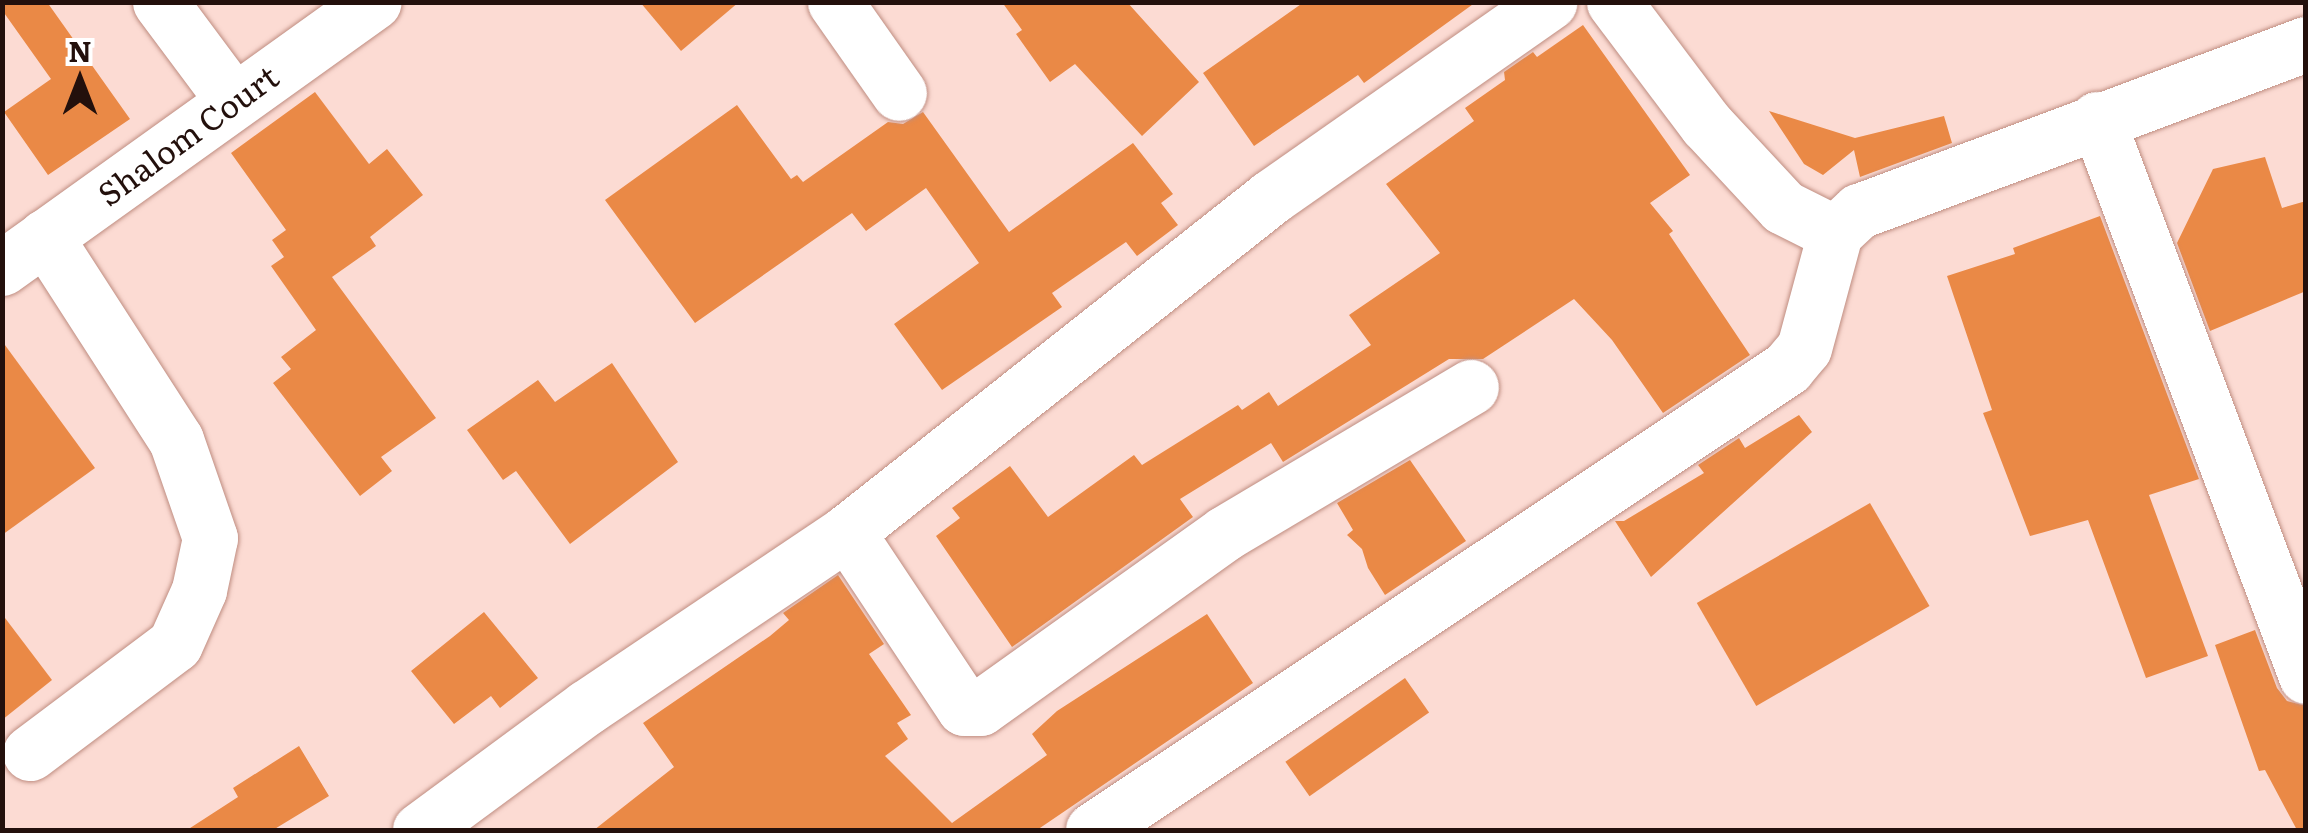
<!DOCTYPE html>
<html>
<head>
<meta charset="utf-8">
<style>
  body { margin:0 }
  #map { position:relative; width:2308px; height:833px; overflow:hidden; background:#fcdbd3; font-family:Literata,serif }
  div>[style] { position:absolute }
  .building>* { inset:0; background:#ea8946; transform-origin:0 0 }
  .roads { filter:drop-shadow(0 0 2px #bf8d81) drop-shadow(0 0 2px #bf8d81) }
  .minor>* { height:55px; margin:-27.5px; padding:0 27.5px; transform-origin:27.5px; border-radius:27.5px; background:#fff }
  span { translate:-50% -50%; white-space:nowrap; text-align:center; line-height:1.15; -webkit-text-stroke:8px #fff; paint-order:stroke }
  .street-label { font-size:32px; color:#23100c }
  .frame { position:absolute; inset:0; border:5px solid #23100c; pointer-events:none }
  .north { position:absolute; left:30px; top:30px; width:100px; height:100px; -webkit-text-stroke:8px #fff; paint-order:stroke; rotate:0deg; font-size:28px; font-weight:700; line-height:40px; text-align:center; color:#23100c }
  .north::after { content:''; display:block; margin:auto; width:35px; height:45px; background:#23100c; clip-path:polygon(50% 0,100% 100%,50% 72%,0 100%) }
</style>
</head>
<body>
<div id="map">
  <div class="building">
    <i style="clip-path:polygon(2px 2px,47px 2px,130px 119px,48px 175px,4px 112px,51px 79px,2px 10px)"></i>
    <i style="clip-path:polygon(640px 2px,739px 2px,681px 51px)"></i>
    <i style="clip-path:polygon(1002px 2px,1127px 2px,1199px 82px,1142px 136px,1075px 64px,1050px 82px,1016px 34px,1022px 30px)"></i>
    <i style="clip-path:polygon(1304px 2px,1476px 2px,1364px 83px,1358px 75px,1254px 146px,1203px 73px)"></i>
    <i style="clip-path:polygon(1583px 25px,1690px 175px,1650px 203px,1673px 231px,1669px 234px,1750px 355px,1663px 413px,1612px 340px,1574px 299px,1483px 359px,1449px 359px,1283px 462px,1271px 443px,1180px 499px,1193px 517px,1012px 647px,936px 536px,960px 518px,952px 508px,1010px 466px,1048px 517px,1134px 455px,1142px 465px,1238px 405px,1242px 410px,1269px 392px,1278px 406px,1371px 345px,1349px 315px,1440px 253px,1386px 184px,1474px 121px,1465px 108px,1505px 80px,1504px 72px,1533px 52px,1537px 57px)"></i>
    <i style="clip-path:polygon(315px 92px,369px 164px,387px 149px,423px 195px,370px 237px,376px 246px,332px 277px,436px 418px,381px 457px,392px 471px,360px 496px,273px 383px,291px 369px,281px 357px,316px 330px,271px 266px,284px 257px,272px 240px,286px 230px,231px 153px)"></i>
    <i style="clip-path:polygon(737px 105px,791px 179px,797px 175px,803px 182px,888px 122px,903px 124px,923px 112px,1009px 232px,1133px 143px,1173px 194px,1161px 203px,1178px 225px,1137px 256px,1126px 242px,1052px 293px,1062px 307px,942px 390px,894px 324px,979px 263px,926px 188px,866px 231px,852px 213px,695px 323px,605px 200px)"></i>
    <i style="clip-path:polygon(1769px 111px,1855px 138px,1944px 116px,1952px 143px,1860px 177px,1854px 150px,1823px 175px,1804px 164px)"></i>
    <i style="clip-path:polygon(2265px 157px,2282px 208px,2306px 201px,2306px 291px,2210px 331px,2177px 243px,2213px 169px)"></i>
    <i style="clip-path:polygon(2100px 216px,2199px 479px,2149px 495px,2208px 656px,2146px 678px,2088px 520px,2030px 536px,1983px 413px,1992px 410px,1947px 276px,2015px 254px,2013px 248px)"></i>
    <i style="clip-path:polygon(2px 341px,95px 468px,2px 535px)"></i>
    <i style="clip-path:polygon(612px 363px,678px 462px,570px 544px,516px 471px,503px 480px,467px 430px,538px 380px,555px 402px)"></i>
    <i style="clip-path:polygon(1799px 415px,1812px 432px,1651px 577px,1615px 521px,1624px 521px,1704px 473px,1698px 465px,1739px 438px,1745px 448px)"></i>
    <i style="clip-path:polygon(1410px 460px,1466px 541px,1385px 595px,1368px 568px,1362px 549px,1347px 535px,1353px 530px,1337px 503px)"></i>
    <i style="left:1870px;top:503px;width:119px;height:200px;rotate:60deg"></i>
    <i style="clip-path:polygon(838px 575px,884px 644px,869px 654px,911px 715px,897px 723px,908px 739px,885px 756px,952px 823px,1047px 755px,1032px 734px,1057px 711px,1207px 614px,1253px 683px,1037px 830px,594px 830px,674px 767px,643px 723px,770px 636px,789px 620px,783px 613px)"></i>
    <i style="clip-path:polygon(484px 612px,538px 678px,500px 708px,491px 696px,454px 724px,411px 671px)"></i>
    <i style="clip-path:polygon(2px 614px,52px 680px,2px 720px)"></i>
    <i style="clip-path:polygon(2255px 630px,2277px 688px,2287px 701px,2306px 706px,2306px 830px,2297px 830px,2265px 770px,2259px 771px,2215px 645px)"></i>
    <i style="left:1405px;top:678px;width:42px;height:146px;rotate:55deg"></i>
    <i style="clip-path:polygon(299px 746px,329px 796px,273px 830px,187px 830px,238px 797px,233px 788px)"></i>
  </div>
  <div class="roads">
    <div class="minor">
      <i style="left:160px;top:2px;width:122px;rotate:53.3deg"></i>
      <i style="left:835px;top:2px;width:111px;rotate:54.9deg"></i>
      <i style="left:1614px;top:2px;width:153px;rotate:53deg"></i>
      <i style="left:1706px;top:124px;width:113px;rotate:47.1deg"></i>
      <i style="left:1783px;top:207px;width:58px;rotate:26.6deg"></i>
      <i style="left:1835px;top:233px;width:33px;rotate:-43deg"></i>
      <i style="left:1859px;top:211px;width:477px;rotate:-20.5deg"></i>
      <i style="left:2097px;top:119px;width:595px;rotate:69.43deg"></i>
      <i style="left:2px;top:268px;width:457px;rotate:-35.6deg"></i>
      <i style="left:847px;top:532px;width:211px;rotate:56.4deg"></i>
      <i style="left:964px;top:708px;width:16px"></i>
      <i style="left:980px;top:708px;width:301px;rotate:-35.5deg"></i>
      <i style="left:1225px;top:533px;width:286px;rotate:-30.7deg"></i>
      <i style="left:30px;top:753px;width:181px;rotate:-36.9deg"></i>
      <i style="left:175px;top:644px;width:59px;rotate:-66deg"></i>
      <i style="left:199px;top:590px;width:53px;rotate:-78.1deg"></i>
      <i style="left:210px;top:538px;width:104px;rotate:-109.1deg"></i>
      <i style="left:176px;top:440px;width:242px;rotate:-122.8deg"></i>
      <i style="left:420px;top:830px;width:207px;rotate:-36.4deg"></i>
      <i style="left:587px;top:707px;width:313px;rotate:-33.9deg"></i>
      <i style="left:847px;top:532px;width:540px;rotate:-38.31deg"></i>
      <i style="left:1271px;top:197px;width:340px;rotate:-35deg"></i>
      <i style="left:1093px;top:830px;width:834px;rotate:-33.65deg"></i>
      <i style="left:1787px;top:368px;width:26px;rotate:-50deg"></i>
      <i style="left:1804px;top:348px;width:119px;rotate:-74.9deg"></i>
    </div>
  </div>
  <div class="street-label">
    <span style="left:187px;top:134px;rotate:-36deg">Shalom Court</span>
  </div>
  <div class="frame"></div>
  <div class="north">N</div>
</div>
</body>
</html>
